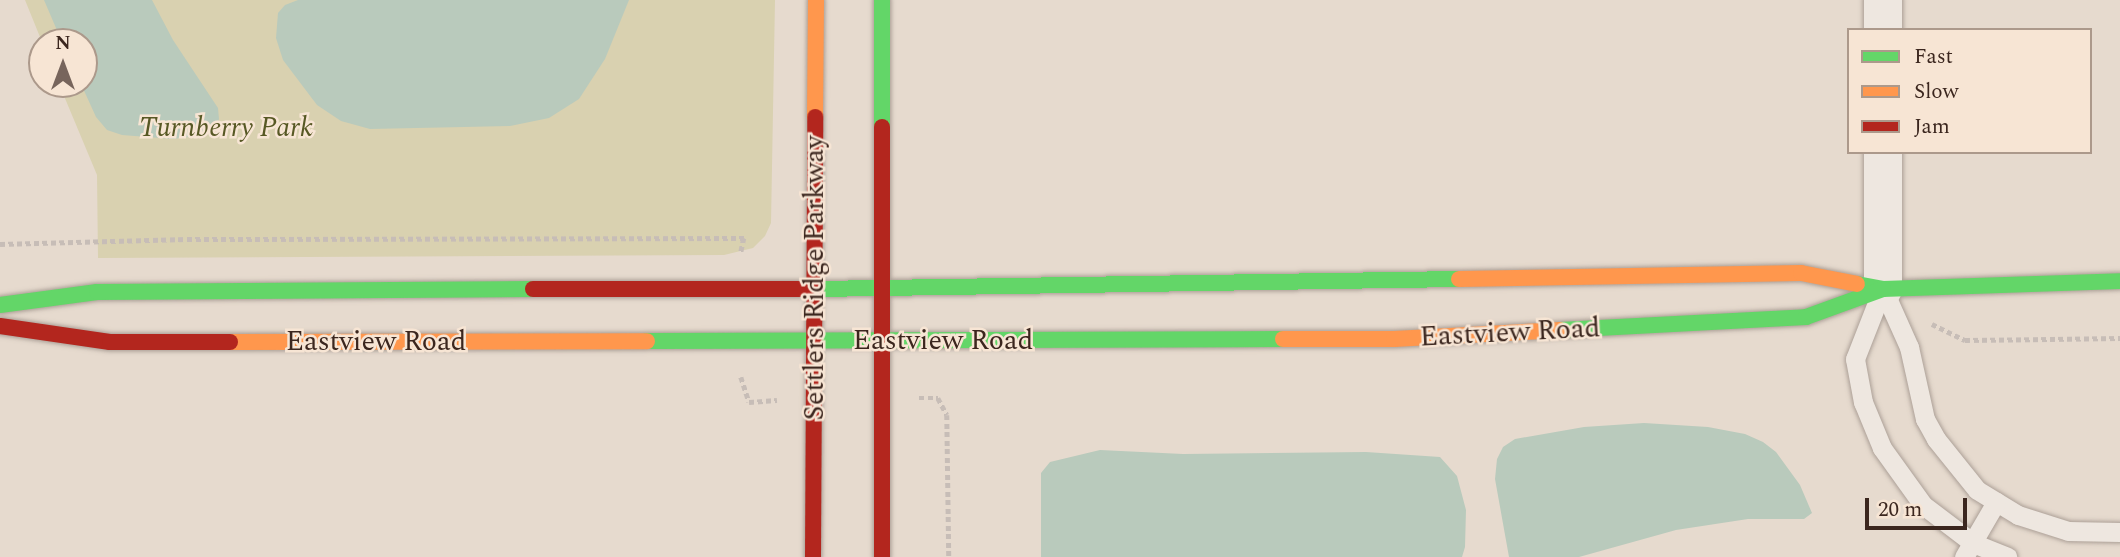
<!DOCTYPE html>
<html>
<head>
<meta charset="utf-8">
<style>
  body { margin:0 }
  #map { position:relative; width:2120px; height:557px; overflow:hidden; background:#e6dace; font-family:Spectral,serif }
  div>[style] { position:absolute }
  .green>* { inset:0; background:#d9d1b0 }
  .water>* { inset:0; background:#b9cabc }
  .path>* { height:4.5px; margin-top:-2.25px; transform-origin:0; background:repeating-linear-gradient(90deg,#c7bdb7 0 5px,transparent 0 8.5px) }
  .roads { filter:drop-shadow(0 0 2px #aca097) drop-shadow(0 0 2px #aca097) }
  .lane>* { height:19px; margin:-9.5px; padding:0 9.5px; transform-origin:9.5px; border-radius:9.5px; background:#eee7e0 }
  .street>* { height:38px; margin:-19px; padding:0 19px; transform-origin:19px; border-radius:19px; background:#eee7e0 }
  .fast>* { height:16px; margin:-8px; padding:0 8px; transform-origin:8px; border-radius:8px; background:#63d668 }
  .slow>* { height:16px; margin:-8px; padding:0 8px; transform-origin:8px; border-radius:8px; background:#ff974d }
  .jam>* { height:16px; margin:-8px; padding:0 8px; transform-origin:8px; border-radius:8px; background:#b3261e }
  span { translate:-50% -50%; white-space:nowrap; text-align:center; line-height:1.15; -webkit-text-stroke:5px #f7e5d4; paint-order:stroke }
  .park-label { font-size:28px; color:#575824; font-style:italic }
  .street-label { font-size:28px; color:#3b261e }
  .legend { position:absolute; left:1847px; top:28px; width:245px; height:126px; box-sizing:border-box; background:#f7e5d4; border:2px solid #ac998b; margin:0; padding:9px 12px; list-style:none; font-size:21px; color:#3b261e }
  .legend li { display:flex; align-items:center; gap:14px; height:35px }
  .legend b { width:35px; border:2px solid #ac998b }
  .north { position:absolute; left:28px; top:28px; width:70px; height:70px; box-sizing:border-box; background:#f7e5d4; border:2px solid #ac998b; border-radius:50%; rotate:0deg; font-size:19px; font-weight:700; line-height:28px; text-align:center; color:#3b261e }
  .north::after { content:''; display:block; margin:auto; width:24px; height:32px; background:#77655c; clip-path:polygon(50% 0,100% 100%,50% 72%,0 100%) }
  .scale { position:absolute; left:1865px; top:498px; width:102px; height:32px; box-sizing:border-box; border:4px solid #3b261e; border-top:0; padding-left:9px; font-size:21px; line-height:24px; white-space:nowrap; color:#3b261e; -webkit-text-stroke:5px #f7e5d4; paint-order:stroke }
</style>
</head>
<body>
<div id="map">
  <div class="green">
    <i style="clip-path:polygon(25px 0,775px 0,771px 223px,765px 236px,753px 248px,724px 255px,98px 258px,97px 175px,59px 84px,84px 84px,84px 42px,42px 42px)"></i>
  </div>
  <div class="water">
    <i style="clip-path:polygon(44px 0,152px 0,173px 40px,218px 108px,219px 119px,215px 129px,205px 135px,173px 139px,122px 135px,107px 130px,96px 117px,81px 84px,84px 84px,84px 42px,62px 42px)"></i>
    <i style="clip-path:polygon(298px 0,629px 0,605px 59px,579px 99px,549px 118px,510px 126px,370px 129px,341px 121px,317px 105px,283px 60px,276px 38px,278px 13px,285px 5px)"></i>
    <i style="clip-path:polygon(1644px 423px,1708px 427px,1745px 434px,1763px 442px,1776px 452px,1800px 485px,1812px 513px,1804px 519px,1748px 519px,1676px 530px,1579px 557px,1509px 557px,1495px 479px,1497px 459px,1503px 447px,1515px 439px,1584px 427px)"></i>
    <i style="clip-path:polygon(1100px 450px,1183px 454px,1366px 452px,1440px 457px,1457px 476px,1466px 510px,1465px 547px,1462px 557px,1041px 557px,1041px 473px,1050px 462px)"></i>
  </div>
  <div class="path">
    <i style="left:0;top:244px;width:187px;rotate:-1.5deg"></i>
    <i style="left:187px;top:239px;width:557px;rotate:-0.1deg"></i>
    <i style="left:744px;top:238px;width:14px;rotate:102deg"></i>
    <i style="left:1932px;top:324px;width:37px;rotate:26deg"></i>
    <i style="left:1965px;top:340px;width:155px;rotate:-0.7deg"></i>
    <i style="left:741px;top:377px;width:26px;rotate:72deg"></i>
    <i style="left:749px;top:402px;width:28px;rotate:-4deg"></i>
    <i style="left:919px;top:398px;width:19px"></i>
    <i style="left:938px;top:398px;width:19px;rotate:62deg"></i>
    <i style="left:947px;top:415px;width:142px;rotate:89.2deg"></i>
  </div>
  <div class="roads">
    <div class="lane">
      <i style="left:1883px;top:289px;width:64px;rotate:65.9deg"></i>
      <i style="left:1909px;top:347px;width:74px;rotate:77.5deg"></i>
      <i style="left:1925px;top:419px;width:23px;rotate:61deg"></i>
      <i style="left:1936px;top:439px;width:65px;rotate:51.2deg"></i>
      <i style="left:1977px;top:490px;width:48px;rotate:31.4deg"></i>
      <i style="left:2018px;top:515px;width:52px;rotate:17.7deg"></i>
      <i style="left:2068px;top:531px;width:52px;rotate:1.1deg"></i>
      <i style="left:1882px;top:290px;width:74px;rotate:111.4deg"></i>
      <i style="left:1855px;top:359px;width:44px;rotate:79.5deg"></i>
      <i style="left:1863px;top:402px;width:50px;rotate:67.6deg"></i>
      <i style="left:1882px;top:448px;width:70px;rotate:54.3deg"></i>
      <i style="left:1923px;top:505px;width:63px;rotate:37.2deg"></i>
      <i style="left:1973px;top:543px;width:37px;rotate:22deg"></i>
      <i style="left:1964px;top:557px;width:64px;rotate:-59.8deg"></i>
    </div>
    <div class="street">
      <i style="left:1883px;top:30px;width:30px;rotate:-90deg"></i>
      <i style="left:1883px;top:289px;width:137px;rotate:-90deg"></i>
    </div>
    <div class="fast">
      <i style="left:882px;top:0;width:127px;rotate:90deg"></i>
      <i style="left:1857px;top:284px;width:26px;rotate:11deg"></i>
      <i style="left:1883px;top:289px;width:237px;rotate:-1.9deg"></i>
      <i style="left:816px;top:289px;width:643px;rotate:-0.89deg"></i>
      <i style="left:0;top:305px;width:98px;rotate:-7.6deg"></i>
      <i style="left:97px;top:292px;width:436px;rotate:-0.4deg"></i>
      <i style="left:1560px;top:330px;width:246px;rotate:-3deg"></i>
      <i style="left:1806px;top:317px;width:82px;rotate:-20deg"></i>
      <i style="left:647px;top:341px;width:636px;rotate:-0.18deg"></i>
    </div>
    <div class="slow">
      <i style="left:815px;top:117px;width:117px;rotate:-89.5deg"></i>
      <i style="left:1459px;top:279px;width:342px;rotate:-1deg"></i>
      <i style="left:1801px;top:273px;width:57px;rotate:11.1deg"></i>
      <i style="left:1283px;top:339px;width:111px"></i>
      <i style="left:1394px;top:339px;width:166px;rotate:-3.1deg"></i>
      <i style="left:230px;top:342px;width:417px;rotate:-0.1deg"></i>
    </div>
    <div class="jam">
      <i style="left:882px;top:127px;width:430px;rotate:90deg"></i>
      <i style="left:533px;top:289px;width:283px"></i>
      <i style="left:0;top:326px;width:111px;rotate:8.3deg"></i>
      <i style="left:110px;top:342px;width:120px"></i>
      <i style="left:813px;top:557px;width:440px;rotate:-89.7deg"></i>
    </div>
  </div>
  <div class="park-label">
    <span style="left:226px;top:128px">Turnberry Park</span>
  </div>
  <div class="street-label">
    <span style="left:815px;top:278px;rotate:-90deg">Settlers Ridge Parkway</span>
    <span style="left:1510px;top:333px;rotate:-3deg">Eastview Road</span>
    <span style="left:943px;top:341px">Eastview Road</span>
    <span style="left:376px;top:342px">Eastview Road</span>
  </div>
  <ul class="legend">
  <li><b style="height:9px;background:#63d668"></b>Fast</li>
  <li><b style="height:9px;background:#ff974d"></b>Slow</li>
  <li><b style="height:9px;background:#b3261e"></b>Jam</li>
  </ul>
  <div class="north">N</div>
  <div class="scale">20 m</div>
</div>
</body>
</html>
